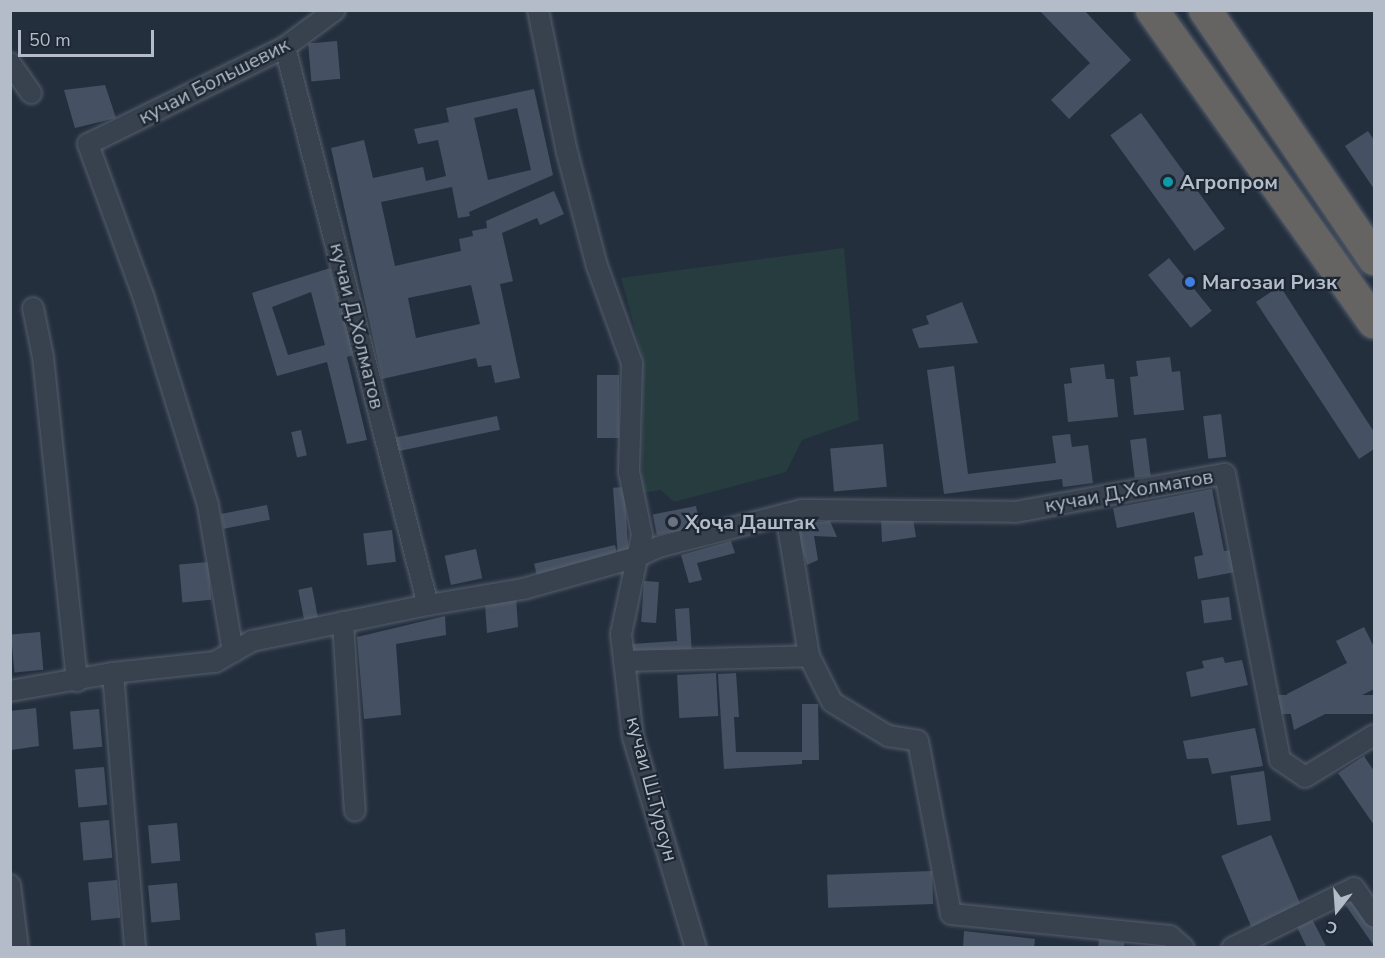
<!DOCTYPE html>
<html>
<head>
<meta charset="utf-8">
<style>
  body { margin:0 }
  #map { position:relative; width:1385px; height:958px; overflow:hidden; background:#242f3e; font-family:"Nunito Sans",sans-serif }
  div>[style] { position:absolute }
  .green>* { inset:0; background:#263c3f }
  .building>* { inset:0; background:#455162; transform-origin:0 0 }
  .roads { filter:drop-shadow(0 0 2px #565f6c) drop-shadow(0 0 2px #565f6c) }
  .minor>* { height:20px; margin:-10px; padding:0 10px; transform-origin:10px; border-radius:10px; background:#38414e }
  .trunk>* { height:32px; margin:-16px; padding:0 16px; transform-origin:16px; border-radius:16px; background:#656462 }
  .dots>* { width:16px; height:16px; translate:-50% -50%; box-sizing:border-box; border:3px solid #1d2633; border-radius:50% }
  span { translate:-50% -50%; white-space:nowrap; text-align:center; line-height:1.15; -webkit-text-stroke:4.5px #1d2633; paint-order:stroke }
  .street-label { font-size:20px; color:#b4bcc9 }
  .poi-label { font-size:20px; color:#b4bcc9; font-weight:700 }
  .left { translate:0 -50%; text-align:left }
  .frame { position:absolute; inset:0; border:12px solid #b4bcc9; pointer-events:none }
  .north { position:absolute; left:1307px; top:880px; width:60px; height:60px; -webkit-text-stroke:4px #1d2633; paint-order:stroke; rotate:197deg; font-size:16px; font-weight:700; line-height:24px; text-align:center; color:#b4bcc9 }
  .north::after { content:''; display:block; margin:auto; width:21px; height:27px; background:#b4bcc9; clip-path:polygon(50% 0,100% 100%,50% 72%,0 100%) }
  .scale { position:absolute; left:18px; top:30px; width:136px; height:27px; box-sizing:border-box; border:3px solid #b4bcc9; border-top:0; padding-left:8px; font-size:18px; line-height:21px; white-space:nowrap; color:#b4bcc9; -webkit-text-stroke:4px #1d2633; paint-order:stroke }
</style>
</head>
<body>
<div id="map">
  <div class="green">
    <i style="clip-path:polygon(844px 248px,859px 420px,802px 440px,786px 472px,674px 502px,661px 490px,642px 493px,643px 359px,621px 278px)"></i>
  </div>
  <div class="building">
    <i style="clip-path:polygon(1039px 10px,1084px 10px,1131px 60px,1069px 119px,1051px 100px,1090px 63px)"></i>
    <i style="left:337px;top:41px;width:38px;height:29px;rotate:85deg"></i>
    <i style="clip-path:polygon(105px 85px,116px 118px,75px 128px,64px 90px)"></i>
    <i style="clip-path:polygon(evenodd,534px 89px,553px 175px,469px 212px,470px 216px,458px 218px,452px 187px,381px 202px,395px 266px,461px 251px,459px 239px,473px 236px,472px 231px,487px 228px,486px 221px,554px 191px,564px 214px,540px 225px,537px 218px,502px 233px,513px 281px,500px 284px,520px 378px,495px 383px,491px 365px,478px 367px,476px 358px,382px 379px,331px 148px,364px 140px,373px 178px,423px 167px,426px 181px,446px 176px,438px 140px,418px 144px,414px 129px,449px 122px,446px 108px,534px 89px,517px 108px,531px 170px,488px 180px,474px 118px,517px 108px,534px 89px,471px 285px,480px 324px,416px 338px,408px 298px,471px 285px)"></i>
    <i style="left:1141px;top:113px;width:143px;height:38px;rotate:54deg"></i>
    <i style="clip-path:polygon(1368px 131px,1374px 140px,1374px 189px,1345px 146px)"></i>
    <i style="left:1169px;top:258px;width:68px;height:27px;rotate:51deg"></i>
    <i style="clip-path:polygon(evenodd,330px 268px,354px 355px,347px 357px,367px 440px,347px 444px,327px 362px,277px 376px,252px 293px,330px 268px,311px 292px,325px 345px,288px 355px,272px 307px,311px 292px)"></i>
    <i style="clip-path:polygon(1280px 286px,1374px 432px,1374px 449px,1359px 459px,1256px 302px)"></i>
    <i style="clip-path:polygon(962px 302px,978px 343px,919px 348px,912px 329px,929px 324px,926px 316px)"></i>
    <i style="clip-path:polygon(1170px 357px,1172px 372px,1180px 371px,1184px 410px,1134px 415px,1130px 377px,1138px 376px,1136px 361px)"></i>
    <i style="clip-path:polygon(1104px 364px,1106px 379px,1114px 379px,1118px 417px,1068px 422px,1064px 384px,1072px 383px,1070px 368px)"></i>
    <i style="clip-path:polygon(954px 366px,968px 474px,1056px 463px,1052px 436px,1070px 434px,1072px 447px,1088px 445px,1093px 483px,1063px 487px,1062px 479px,944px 494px,927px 370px)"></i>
    <i style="left:597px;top:375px;width:22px;height:63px"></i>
    <i style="left:1221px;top:414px;width:43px;height:18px;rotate:83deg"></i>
    <i style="left:497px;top:416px;width:14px;height:104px;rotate:78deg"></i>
    <i style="left:301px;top:430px;width:26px;height:10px;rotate:77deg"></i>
    <i style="left:1146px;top:438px;width:38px;height:16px;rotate:83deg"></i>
    <i style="left:883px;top:444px;width:43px;height:53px;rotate:85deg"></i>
    <i style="left:624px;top:487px;width:67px;height:11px;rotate:86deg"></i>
    <i style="clip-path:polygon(1212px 489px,1224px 551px,1231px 550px,1235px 572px,1198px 579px,1194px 557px,1203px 555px,1194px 512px,1117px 528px,1113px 508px)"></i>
    <i style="left:267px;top:505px;width:15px;height:47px;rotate:79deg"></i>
    <i style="left:696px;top:506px;width:21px;height:44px;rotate:79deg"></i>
    <i style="clip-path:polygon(881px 518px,913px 519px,916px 537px,882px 542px)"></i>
    <i style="clip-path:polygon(830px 521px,837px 537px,814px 536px,818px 560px,807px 565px,795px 524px)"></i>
    <i style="left:392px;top:530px;width:32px;height:29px;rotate:83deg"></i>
    <i style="clip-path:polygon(731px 541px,735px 553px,697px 563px,702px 580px,689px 583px,681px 555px)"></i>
    <i style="left:615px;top:545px;width:13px;height:83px;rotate:77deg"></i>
    <i style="left:476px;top:549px;width:30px;height:32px;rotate:78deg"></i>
    <i style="left:208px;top:562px;width:38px;height:29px;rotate:85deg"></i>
    <i style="left:644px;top:581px;width:15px;height:41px;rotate:4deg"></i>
    <i style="left:312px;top:587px;width:31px;height:14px;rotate:79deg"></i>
    <i style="clip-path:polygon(516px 596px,518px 627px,487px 633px,485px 604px)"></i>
    <i style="left:1229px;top:597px;width:23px;height:28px;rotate:83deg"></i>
    <i style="clip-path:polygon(689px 608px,692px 654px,632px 658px,631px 644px,677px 641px,675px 609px)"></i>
    <i style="clip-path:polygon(445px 616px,446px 635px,396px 644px,401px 715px,364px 719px,357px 637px)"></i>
    <i style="clip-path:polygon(1364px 627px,1374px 647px,1374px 689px,1294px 730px,1287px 694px,1347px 663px,1336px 641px)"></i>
    <i style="left:40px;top:632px;width:38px;height:29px;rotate:85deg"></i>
    <i style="clip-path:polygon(1223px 657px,1225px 663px,1242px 660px,1248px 685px,1191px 697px,1186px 672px,1204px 668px,1202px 661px)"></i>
    <i style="left:716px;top:673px;width:43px;height:39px;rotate:87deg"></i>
    <i style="clip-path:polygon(736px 673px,739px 717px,734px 717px,736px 752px,802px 752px,802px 704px,818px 704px,819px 760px,802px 760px,802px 764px,724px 769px,718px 674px)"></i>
    <i style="left:1374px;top:695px;width:19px;height:98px;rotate:90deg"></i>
    <i style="clip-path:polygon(36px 708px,39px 746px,11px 750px,10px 711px)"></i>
    <i style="left:99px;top:709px;width:38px;height:29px;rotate:85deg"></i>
    <i style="clip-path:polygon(1255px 728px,1263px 766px,1212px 774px,1208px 758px,1187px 759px,1183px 741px)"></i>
    <i style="clip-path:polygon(1364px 756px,1374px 771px,1374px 825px,1338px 773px)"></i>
    <i style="left:104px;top:767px;width:38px;height:29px;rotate:85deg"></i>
    <i style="left:1264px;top:771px;width:50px;height:34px;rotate:82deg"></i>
    <i style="left:109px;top:820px;width:38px;height:29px;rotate:85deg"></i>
    <i style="left:177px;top:823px;width:38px;height:29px;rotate:85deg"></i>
    <i style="left:1271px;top:835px;width:79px;height:54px;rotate:67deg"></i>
    <i style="left:932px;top:871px;width:33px;height:105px;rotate:88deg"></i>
    <i style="left:117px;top:880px;width:38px;height:29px;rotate:85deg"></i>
    <i style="left:177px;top:883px;width:37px;height:29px;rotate:85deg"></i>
    <i style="clip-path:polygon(1355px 897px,1374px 923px,1374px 946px,1344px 903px)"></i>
    <i style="clip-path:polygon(1312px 919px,1327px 948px,1307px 948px,1297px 927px)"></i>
    <i style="clip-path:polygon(345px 929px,346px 948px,317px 948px,315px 933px)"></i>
    <i style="clip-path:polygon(964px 931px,1035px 939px,1034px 948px,963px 948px)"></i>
    <i style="clip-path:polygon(1099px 939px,1124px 943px,1124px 948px,1098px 948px)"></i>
  </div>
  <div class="roads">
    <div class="minor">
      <i style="left:538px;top:10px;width:145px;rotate:78.5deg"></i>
      <i style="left:567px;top:152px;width:118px;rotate:75.3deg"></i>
      <i style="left:597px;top:266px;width:103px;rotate:70.2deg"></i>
      <i style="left:632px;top:363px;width:109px;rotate:91.6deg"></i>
      <i style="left:629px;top:472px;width:64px;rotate:78.3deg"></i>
      <i style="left:642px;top:535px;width:101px;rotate:102deg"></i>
      <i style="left:621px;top:634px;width:104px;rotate:83.4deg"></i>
      <i style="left:633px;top:737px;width:220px;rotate:73.4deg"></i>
      <i style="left:285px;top:47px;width:576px;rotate:75.63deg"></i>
      <i style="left:10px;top:63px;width:37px;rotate:55deg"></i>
      <i style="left:33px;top:308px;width:50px;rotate:78.5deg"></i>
      <i style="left:43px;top:357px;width:326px;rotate:84deg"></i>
      <i style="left:786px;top:514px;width:144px;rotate:80.8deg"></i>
      <i style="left:343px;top:622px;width:189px;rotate:86.4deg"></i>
      <i style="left:233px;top:652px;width:149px;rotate:-99.7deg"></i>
      <i style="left:208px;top:505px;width:217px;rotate:-107.2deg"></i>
      <i style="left:144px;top:298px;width:164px;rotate:-110deg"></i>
      <i style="left:88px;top:144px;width:220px;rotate:-26.2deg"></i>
      <i style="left:285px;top:47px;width:62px;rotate:-36.5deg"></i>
      <i style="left:624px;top:661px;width:185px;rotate:-1.5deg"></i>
      <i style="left:809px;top:656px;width:51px;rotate:63.4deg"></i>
      <i style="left:832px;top:702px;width:66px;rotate:31.3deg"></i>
      <i style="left:888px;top:736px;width:30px;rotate:9deg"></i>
      <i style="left:918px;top:741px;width:176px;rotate:79.2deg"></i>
      <i style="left:951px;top:914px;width:220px;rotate:5.7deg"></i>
      <i style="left:1170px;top:936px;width:18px;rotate:41deg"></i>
      <i style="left:113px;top:673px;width:276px;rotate:85.4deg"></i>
      <i style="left:10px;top:691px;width:105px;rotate:-9.9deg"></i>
      <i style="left:113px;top:673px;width:103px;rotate:-6.2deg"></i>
      <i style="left:215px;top:662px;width:43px;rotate:-29.6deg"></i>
      <i style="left:252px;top:641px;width:180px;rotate:-11.6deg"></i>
      <i style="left:428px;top:605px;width:96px;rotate:-9.6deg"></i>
      <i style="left:523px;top:589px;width:118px;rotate:-15.7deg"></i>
      <i style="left:637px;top:557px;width:23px;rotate:-25deg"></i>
      <i style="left:658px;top:547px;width:149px;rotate:-14.4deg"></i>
      <i style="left:802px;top:510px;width:213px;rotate:0.5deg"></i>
      <i style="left:1015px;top:512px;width:213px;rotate:-10.3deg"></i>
      <i style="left:1225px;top:474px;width:291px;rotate:79.1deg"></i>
      <i style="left:1280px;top:760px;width:30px;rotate:34deg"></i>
      <i style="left:1305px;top:777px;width:81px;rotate:-31.3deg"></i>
      <i style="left:10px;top:885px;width:64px;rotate:82.8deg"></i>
      <i style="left:1232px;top:948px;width:136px;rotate:-26.2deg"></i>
      <i style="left:1354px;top:888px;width:35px;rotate:55deg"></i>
    </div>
    <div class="trunk">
      <i style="left:1152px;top:10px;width:383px;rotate:54.6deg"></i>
      <i style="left:1205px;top:10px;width:301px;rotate:55.8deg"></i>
    </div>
  </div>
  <div class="dots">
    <i style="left:1168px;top:182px;background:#0f9aa8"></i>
    <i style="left:1190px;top:282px;background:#3f7fe0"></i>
    <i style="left:673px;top:522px;background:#6b7280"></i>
  </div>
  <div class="street-label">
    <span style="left:214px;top:81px;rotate:-27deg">кучаи Большевик</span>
    <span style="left:357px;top:326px;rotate:76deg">кучаи Д,Холматов</span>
    <span style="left:1129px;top:491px;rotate:-10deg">кучаи Д,Холматов</span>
    <span style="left:652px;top:789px;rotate:75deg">кучаи Ш.Турсун</span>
  </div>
  <div class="poi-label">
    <span class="left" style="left:1180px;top:182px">Агропром</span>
    <span class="left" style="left:1202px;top:282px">Магозаи Ризк</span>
    <span class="left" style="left:685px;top:522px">Ҳоҷа Даштак</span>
  </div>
  <div class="frame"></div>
  <div class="north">С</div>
  <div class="scale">50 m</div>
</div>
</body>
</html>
